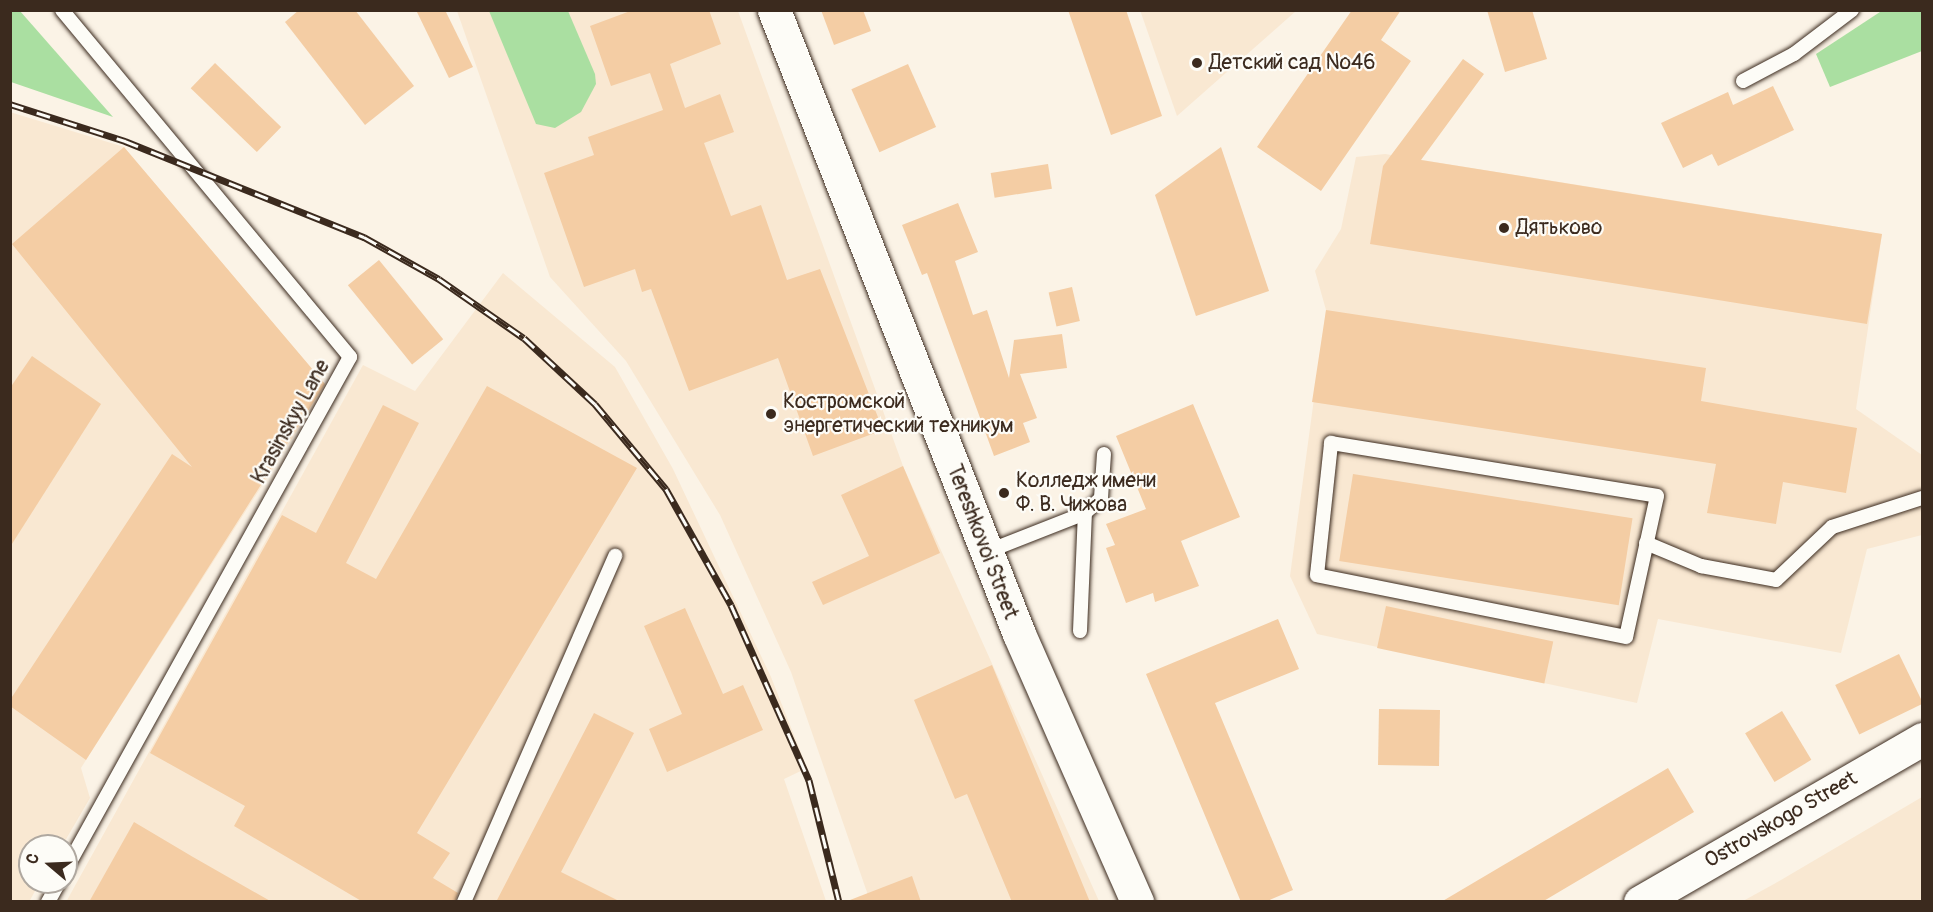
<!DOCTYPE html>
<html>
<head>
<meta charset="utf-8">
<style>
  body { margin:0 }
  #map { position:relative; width:1933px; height:912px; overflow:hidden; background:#fbf3e6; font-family:Pangolin,sans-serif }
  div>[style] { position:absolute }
  .built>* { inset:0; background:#f9e8d2 }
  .green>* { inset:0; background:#aadfa1 }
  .building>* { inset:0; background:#f4cda4; transform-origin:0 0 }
  .roads { filter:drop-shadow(0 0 2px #3b2a1e) drop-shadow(0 0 2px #3b2a1e) }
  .service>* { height:14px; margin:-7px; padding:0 7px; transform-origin:7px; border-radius:7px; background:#fdfcf7 }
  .tertiary>* { height:33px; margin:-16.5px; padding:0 16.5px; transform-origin:16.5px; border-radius:16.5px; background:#fdfcf7 }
  .secondary>* { height:33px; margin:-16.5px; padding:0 16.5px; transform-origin:16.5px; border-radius:16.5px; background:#fdfcf7 }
  .rail>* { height:7px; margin-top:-3.5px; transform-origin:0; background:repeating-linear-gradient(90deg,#fdfcf7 0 14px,#3b2a1e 0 28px); box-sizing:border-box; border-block:2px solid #3b2a1e }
  .dots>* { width:16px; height:16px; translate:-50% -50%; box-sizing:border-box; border:3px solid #fdfcf7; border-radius:50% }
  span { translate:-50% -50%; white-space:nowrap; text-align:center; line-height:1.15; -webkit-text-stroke:4.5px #fdfcf7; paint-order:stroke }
  .poi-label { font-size:21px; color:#3b2a1e }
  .left { translate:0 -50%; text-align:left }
  .street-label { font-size:21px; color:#3b2a1e }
  .frame { position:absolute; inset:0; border:12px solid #3b2a1e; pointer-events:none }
  .north { position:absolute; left:18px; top:834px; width:60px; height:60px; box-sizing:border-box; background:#fdfcf7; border:2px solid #afa8a0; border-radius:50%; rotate:289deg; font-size:16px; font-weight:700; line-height:24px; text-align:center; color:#3b2a1e }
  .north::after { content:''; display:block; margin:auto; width:21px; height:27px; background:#3b2a1e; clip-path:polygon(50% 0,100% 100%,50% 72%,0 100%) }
</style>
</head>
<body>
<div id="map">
  <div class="built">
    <i style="clip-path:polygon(1140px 10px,1296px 10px,1296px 11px,1177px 116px)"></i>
    <i style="clip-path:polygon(457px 11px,738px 11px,903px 466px,1099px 901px,870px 901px,791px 672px,720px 515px,626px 361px,550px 277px)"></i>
    <i style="clip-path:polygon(10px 112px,124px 147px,326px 386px,86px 760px,81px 768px,90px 798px,62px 846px,30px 846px,30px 882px,40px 882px,29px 902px,10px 901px)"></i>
    <i style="clip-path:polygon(1385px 154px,1882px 234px,1856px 409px,1922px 455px,1922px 535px,1867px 549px,1841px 653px,1658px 619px,1637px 703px,1317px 634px,1290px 576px,1326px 310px,1315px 271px,1341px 229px,1356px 157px)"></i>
    <i style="clip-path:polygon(503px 273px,615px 367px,673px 469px,771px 677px,807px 768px,784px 779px,826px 901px,66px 902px,363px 365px,415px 391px)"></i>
    <i style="clip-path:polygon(1922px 797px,1922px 901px,1743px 901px,1774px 884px)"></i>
  </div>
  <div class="green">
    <i style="clip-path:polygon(11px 10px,20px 11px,113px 117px,11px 82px)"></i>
    <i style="clip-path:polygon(1883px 10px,1922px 11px,1922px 51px,1830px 87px,1816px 54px)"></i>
    <i style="clip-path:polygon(489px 11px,568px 11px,595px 74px,596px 84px,581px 112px,555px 128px,536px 124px)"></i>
  </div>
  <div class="building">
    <i style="clip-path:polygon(299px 10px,355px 10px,414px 86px,365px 125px,285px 22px)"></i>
    <i style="clip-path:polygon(416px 10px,445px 10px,473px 67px,449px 78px)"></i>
    <i style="clip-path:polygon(633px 10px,709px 10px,721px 44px,670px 64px,685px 108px,720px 94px,734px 132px,704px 143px,731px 216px,761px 205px,787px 280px,820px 269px,883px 430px,813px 456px,778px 358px,689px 391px,651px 289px,642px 292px,635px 269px,584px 287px,544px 173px,594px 155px,588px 137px,663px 110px,650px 73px,611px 86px,590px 26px)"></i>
    <i style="clip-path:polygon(821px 10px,863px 10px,871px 31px,834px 45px)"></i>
    <i style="clip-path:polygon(1068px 10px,1126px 10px,1162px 116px,1111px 135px)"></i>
    <i style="clip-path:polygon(1352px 10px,1401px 10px,1381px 40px,1411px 61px,1321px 191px,1257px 147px)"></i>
    <i style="clip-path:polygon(1487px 10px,1532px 10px,1547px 59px,1505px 72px)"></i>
    <i style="clip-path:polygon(1463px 59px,1484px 74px,1421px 160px,1882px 234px,1867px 324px,1370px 244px,1383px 166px)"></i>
    <i style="left:215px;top:63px;width:92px;height:35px;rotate:44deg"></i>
    <i style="left:908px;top:64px;width:69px;height:62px;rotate:66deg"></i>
    <i style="clip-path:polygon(1773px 86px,1794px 130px,1718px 166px,1712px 154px,1683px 168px,1661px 123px,1728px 92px,1733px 105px)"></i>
    <i style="clip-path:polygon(124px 147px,325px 384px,86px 760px,10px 706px,10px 700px,172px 454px,192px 467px,12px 244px)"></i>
    <i style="clip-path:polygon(1221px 147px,1269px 291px,1196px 316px,1155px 195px)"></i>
    <i style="left:1048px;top:164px;width:25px;height:58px;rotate:81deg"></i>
    <i style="clip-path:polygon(958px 203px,978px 252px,955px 261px,973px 315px,987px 310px,1009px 378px,1014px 340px,1062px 334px,1067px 368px,1020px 374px,1037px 418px,1023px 423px,1030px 442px,994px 456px,927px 273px,922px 275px,902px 225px)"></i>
    <i style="left:379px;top:260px;width:102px;height:40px;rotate:51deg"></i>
    <i style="left:1072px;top:287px;width:35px;height:24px;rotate:77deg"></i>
    <i style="clip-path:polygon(1326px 310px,1706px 368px,1701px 401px,1857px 428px,1846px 493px,1783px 482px,1776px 524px,1707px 513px,1716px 464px,1312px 402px)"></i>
    <i style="clip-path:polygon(32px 356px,101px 404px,10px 547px,10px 388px)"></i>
    <i style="clip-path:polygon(487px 386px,637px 468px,417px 833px,450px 853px,433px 878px,458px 893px,455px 902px,363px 902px,234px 826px,245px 806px,150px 753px,282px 515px,316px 533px,383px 405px,419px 423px,346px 563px,376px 579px)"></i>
    <i style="clip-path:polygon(1193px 404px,1240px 517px,1181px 541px,1199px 586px,1155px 602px,1153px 593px,1126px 603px,1106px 548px,1115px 545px,1106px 524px,1146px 509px,1116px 436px)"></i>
    <i style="clip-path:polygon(903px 466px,940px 553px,823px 605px,812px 582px,869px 556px,841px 495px)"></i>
    <i style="left:1353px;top:474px;width:283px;height:88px;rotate:9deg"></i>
    <i style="left:1386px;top:606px;width:171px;height:43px;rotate:12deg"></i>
    <i style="clip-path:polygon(685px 608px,723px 694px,743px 685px,763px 730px,667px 772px,649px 729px,682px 714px,644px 626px)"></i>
    <i style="clip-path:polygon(1278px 619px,1299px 669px,1215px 703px,1293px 890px,1265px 902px,1241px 902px,1146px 674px)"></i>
    <i style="left:1899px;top:654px;width:55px;height:71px;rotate:64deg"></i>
    <i style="clip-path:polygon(992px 665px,1090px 902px,1012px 902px,967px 794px,955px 799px,914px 700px)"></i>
    <i style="left:1379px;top:709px;width:61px;height:56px;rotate:1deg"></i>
    <i style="left:1782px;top:711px;width:57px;height:43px;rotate:59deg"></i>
    <i style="clip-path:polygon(594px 713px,634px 733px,561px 872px,621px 902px,496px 902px)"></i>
    <i style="clip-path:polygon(1668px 768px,1694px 812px,1542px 902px,1441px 902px)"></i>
    <i style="clip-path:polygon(134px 822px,193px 857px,272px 902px,89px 902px)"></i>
    <i style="clip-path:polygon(912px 876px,921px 902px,850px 902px,850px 900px)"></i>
  </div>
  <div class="roads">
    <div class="service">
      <i style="left:62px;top:10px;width:451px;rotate:50.3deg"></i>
      <i style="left:350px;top:357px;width:585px;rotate:119.02deg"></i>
      <i style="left:1743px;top:81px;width:58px;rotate:-27.9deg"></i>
      <i style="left:1794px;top:54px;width:73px;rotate:-37.2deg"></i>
      <i style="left:1331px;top:443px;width:330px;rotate:9.2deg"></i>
      <i style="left:1657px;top:496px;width:144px;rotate:102.4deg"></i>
      <i style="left:1626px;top:637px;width:315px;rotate:-168.7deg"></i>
      <i style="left:1317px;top:575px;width:133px;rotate:-83.9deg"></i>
      <i style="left:1646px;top:543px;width:60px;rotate:22.7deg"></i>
      <i style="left:1701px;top:566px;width:76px;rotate:10.6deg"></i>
      <i style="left:1776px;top:580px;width:77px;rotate:-43.4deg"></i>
      <i style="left:1832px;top:527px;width:95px;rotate:-17.9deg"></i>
      <i style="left:986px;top:552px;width:106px;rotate:-21.5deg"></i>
      <i style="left:1080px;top:631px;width:118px;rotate:-87.6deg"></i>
      <i style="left:1085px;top:513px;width:22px;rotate:-43deg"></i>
      <i style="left:1101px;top:498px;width:44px;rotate:-86.1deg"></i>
      <i style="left:48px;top:902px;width:23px;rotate:-61deg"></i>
      <i style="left:464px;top:902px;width:378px;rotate:-66.4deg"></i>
    </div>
    <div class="tertiary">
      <i style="left:774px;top:10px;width:670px;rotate:68.56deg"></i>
      <i style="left:1019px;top:634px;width:293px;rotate:66.2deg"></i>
    </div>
    <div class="secondary">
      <i style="left:1640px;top:902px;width:326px;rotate:-30deg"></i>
    </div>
  </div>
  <div class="rail">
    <i style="left:10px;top:104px;width:121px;rotate:17.8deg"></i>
    <i style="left:125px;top:141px;width:258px;rotate:21.9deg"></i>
    <i style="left:364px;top:237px;width:86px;rotate:29.2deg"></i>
    <i style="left:439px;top:279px;width:103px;rotate:34.8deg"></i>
    <i style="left:524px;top:338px;width:97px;rotate:42.9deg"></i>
    <i style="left:595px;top:404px;width:111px;rotate:50.1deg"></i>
    <i style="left:666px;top:489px;width:133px;rotate:60.7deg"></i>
    <i style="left:731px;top:605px;width:192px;rotate:66deg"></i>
    <i style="left:809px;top:780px;width:126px;rotate:76.2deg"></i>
  </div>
  <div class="dots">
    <i style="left:1197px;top:63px;background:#3b2a1e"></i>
    <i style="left:1504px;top:228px;background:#3b2a1e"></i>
    <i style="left:771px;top:414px;background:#3b2a1e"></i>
    <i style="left:1004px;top:493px;background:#3b2a1e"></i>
  </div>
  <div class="poi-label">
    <span class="left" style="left:1209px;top:63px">Детский сад №46</span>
    <span class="left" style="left:1516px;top:228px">Дятьково</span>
    <span class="left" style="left:783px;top:414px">Костромской<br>энергетический техникум</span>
    <span class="left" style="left:1016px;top:493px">Колледж имени<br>Ф. В. Чижова</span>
  </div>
  <div class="street-label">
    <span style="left:291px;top:422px;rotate:-61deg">Krasinskyy Lane</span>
    <span style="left:982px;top:542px;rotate:69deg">Tereshkovoi Street</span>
    <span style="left:1781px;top:820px;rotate:-30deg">Ostrovskogo Street</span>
  </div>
  <div class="frame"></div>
  <div class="north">С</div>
</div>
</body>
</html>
